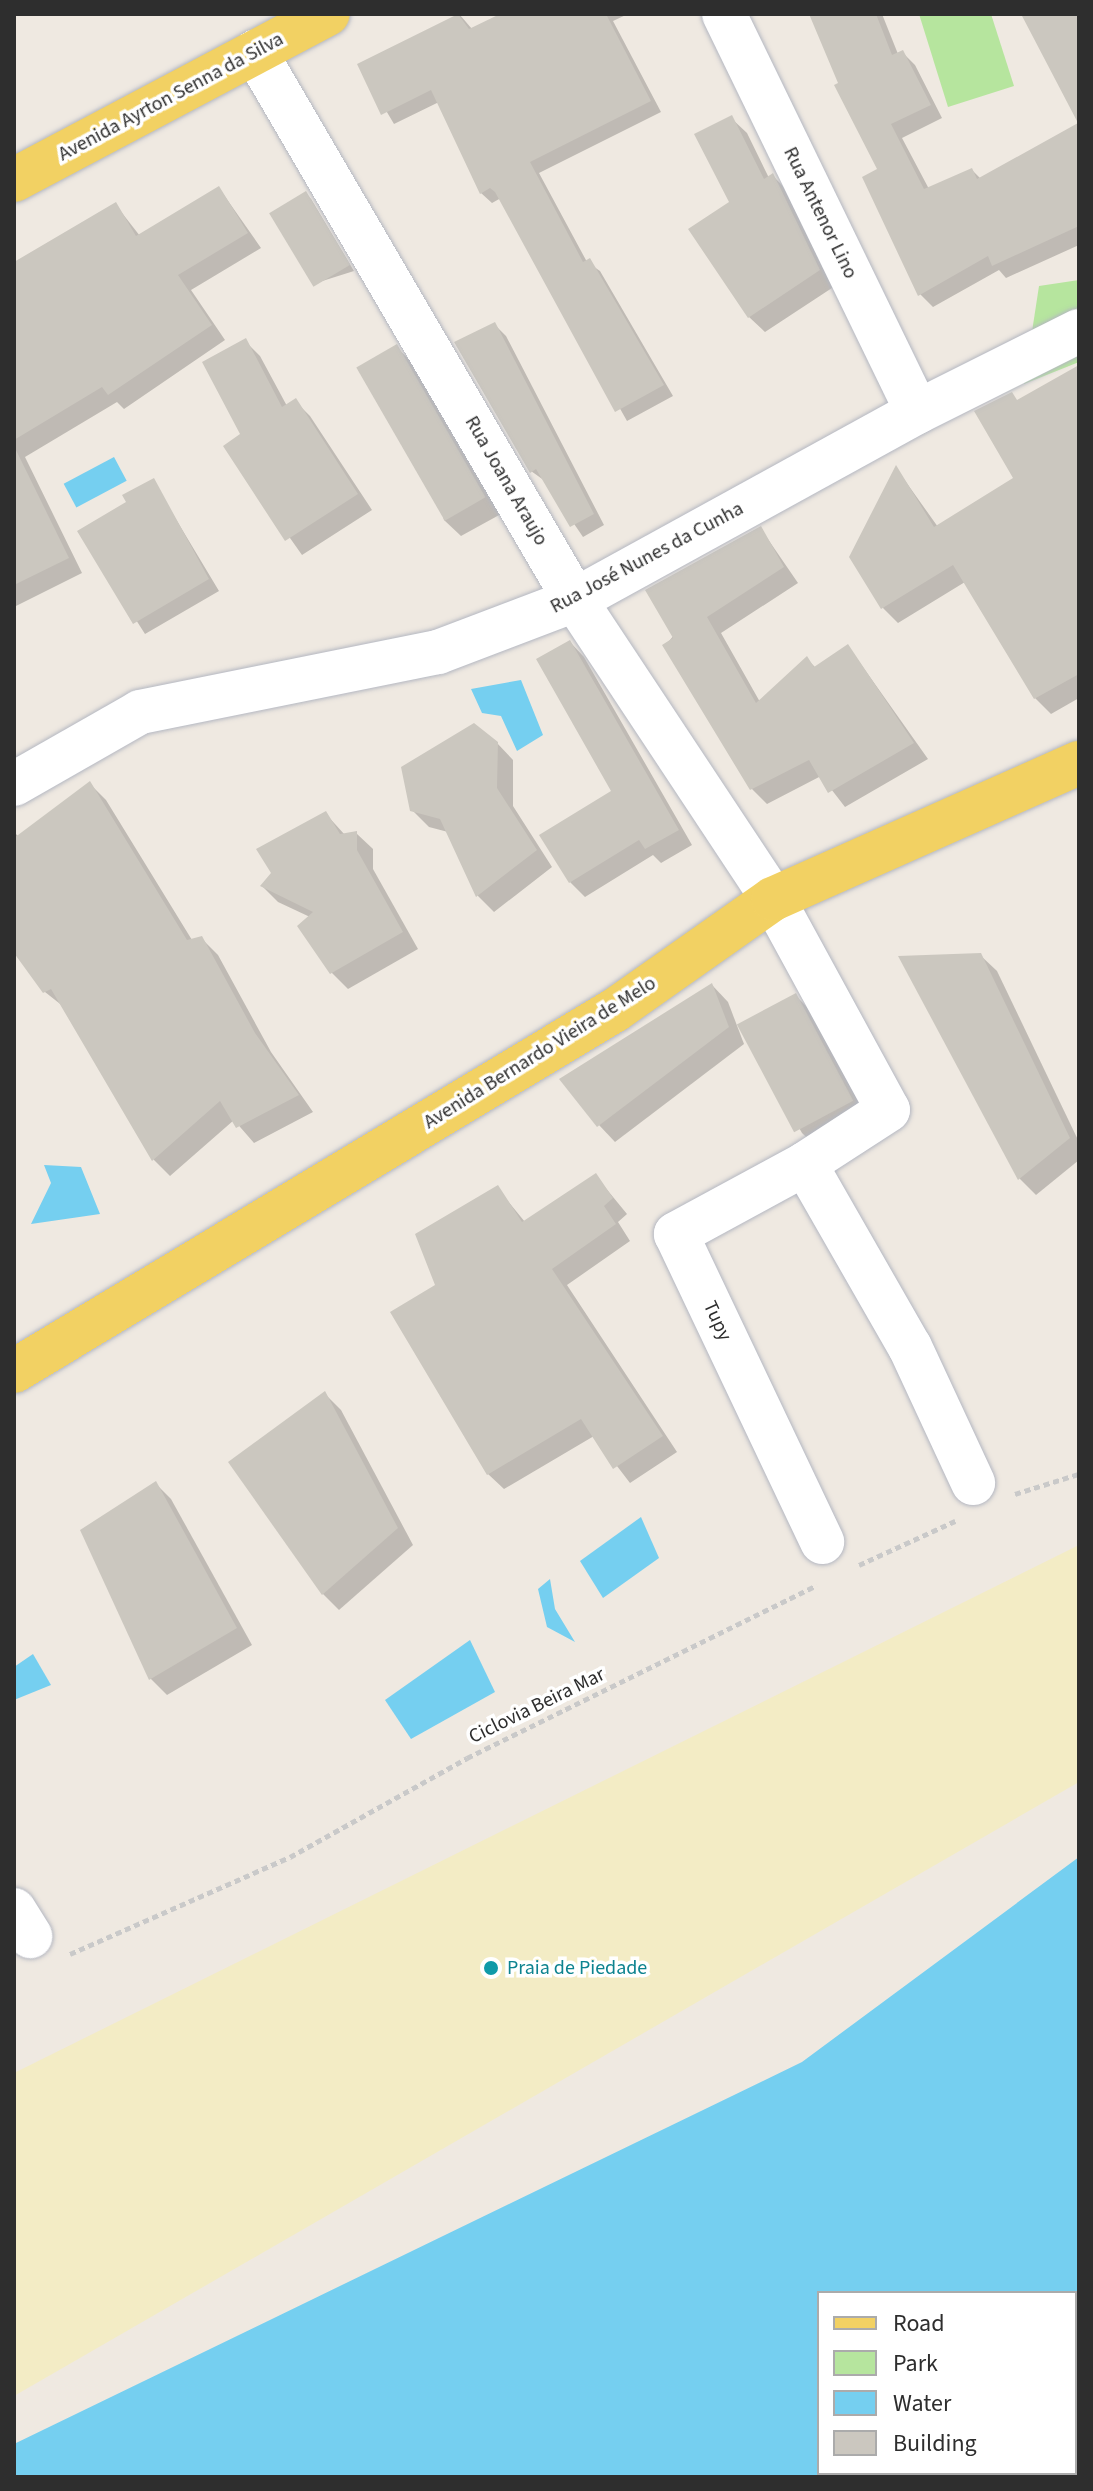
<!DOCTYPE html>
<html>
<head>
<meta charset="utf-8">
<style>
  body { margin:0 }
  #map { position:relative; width:1093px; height:2491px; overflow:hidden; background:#efe9e1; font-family:"Source Sans 3",sans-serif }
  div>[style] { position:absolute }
  .green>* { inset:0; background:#b6e59e }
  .sand>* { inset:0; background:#f3ecc5 }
  .water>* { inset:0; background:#75cff0; transform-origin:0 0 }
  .shadow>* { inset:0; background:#0003 }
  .building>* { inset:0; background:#cbc7bf; transform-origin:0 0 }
  .path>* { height:5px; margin-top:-2.5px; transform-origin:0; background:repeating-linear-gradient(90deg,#c9c9c9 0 6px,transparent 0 10px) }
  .roads { filter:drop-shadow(0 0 2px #b4b7c1) drop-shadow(0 0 2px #b4b7c1) }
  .street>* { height:44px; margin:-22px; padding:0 22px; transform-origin:22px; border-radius:22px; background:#fff }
  .primary>* { height:44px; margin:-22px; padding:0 22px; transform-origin:22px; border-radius:22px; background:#f2d163 }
  .dots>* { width:22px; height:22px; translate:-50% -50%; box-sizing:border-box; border:4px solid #fff; border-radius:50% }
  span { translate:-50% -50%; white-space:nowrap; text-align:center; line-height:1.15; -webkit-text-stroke:7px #fff; paint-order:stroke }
  .street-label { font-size:20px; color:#2e2e2e }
  .culture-label { font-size:20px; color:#0d838f }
  .left { translate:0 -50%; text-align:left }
  .frame { position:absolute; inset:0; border:16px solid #2e2e2e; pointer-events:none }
  .legend { position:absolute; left:817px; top:2291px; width:260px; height:184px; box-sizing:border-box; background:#fff; border:2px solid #ababab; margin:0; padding:10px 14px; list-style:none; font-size:24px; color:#2e2e2e }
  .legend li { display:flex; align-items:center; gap:16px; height:40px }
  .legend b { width:40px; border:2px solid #ababab }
</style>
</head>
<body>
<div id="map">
  <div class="green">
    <i style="clip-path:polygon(919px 14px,991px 14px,1014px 86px,948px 107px)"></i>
    <i style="clip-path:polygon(1079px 280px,1079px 362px,1024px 384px,1039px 286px)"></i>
  </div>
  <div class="sand">
    <i style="clip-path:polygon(1079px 1545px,1079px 1782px,14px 2396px,14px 2073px)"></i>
  </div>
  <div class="water">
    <i style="left:114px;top:457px;width:27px;height:57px;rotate:62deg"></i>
    <i style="clip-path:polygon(521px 680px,543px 735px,517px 751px,501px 716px,482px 713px,471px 689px)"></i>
    <i style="clip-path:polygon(44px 1165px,81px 1167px,100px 1214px,31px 1224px,51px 1183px)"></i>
    <i style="clip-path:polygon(641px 1517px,659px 1558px,603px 1598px,580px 1561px)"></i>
    <i style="clip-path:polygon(550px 1579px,555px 1609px,575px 1642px,547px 1627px,538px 1589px)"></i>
    <i style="clip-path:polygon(470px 1640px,495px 1692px,411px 1739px,385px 1700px)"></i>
    <i style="clip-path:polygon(33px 1654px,51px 1685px,14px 1700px,14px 1667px)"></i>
    <i style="clip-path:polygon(evenodd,1079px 1857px,1079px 2477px,14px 2477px,14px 2444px,802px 2062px,1079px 1857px,819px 2293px,1075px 2293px,1075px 2473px,819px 2473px,819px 2293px)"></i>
  </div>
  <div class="shadow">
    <i style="clip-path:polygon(505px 14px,628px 14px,613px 21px,661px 112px,539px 173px,587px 262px,600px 271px,673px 396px,627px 421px,501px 198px,492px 203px,481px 193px,439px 102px,394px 124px,359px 65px,460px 15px,472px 29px)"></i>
    <i style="clip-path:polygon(816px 14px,882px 14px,898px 54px,902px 52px,915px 65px,942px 118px,902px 138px,929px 189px,972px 170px,981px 179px,1079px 141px,1079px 245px,1006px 278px,999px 270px,933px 307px,920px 294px,880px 170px)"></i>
    <i style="clip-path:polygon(731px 118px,747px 133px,769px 178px,773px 176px,788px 191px,835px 286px,765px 332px,749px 317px,732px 203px)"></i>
    <i style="clip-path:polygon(219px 188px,261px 248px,191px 290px,225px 340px,124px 409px,117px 402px,25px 457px,82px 573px,14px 607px,14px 264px,115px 204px,140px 236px)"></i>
    <i style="clip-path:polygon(306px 194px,311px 199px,354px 271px,316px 283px,311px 277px)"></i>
    <i style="clip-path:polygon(495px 325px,506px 336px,604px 525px,583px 537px,545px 481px,531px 471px)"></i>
    <i style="clip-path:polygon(245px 341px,260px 356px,287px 406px,295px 401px,310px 416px,372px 510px,302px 555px,225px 446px,242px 435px)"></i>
    <i style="clip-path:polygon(396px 347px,413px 363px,501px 514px,461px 536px,444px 520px)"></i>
    <i style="clip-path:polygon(1079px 367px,1079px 698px,1051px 714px,1035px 698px,965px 582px,898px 623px,883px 608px,896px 468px,938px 527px,1016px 478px,1018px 401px)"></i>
    <i style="clip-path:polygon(153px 481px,219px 591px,145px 634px,80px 532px,129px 503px)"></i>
    <i style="clip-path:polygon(761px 529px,798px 583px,721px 633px,760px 702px,806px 658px,816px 668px,848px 646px,928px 759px,845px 807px,821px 776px,767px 804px,752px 789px,665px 646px)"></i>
    <i style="clip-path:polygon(570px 642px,584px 657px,692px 845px,661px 863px,653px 855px,585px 897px,570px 882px,614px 792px)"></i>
    <i style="clip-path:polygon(497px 743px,513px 760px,513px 806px,552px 867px,494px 912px,478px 896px,448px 832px,429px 827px,412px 810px)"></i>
    <i style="clip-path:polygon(90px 784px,106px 800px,192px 940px,201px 938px,218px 955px,271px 1052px,313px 1112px,254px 1143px,234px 1120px,170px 1176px,154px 1160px,64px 1007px,45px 992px,14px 949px,14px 832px,19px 837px)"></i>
    <i style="clip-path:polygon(325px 813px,345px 835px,356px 833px,373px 849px,373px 869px,418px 949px,348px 989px,332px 973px,310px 917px,278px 902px,262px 886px)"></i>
    <i style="clip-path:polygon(980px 955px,997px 971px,1079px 1142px,1079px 1160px,1036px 1195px,1020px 1179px,901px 958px)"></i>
    <i style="clip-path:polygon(712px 985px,728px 1002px,744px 1044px,615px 1142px,599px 1125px)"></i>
    <i style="clip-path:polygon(796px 996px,812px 1012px,869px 1117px,819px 1149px,802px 1133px,741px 1027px)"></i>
    <i style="clip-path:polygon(595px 1175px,627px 1214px,618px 1222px,630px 1241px,567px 1285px,677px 1452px,630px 1483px,594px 1436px,504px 1489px,488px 1474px,438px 1286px,497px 1188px,525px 1222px)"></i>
    <i style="clip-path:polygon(325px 1394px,341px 1410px,413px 1545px,339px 1610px,323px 1594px)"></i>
    <i style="clip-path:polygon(155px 1483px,171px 1499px,252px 1645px,167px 1695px,150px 1678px)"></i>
  </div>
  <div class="building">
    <i style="clip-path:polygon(458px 14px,469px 29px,500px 14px,606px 14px,651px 101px,530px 162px,583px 262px,590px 258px,664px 385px,615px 412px,495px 192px,490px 188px,480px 194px,431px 90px,381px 115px,357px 64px)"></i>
    <i style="clip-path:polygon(809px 14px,876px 14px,892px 55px,903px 50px,931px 105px,891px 124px,924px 189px,972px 168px,977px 179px,1078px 123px,1021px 14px,1079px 14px,1079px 226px,992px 266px,988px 256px,918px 296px,862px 177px,877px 169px,834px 85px,838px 83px)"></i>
    <i style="clip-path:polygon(732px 115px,764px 179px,773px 173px,820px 270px,748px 318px,688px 229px,729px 202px,694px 134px)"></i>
    <i style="clip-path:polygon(219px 186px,248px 233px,178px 275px,212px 325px,108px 395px,102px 387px,14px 440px,14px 262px,116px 202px,136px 236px)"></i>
    <i style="left:306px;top:191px;width:86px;height:43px;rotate:59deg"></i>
    <i style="clip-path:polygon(495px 322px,594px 514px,570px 527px,536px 469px,530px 473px,454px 342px)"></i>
    <i style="clip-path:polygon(246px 338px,282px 407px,296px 398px,358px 494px,285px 541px,223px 446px,240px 434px,202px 362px)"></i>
    <i style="left:397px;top:344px;width:177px;height:47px;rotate:60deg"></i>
    <i style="clip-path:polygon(1079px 365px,1079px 674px,1034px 699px,953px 565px,881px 609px,849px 557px,896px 465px,934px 527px,1013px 478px,974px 411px,1012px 392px,1017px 400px)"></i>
    <i style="clip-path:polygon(14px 446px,69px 558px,14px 585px)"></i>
    <i style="clip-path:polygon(154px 478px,209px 579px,133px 624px,77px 531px,126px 502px,122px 495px)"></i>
    <i style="clip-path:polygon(761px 526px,784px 567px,707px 617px,756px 703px,807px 656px,814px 667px,848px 644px,914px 743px,828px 793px,809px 760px,750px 790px,662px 645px,673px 638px,645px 590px)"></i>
    <i style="clip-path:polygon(570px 640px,679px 830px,645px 849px,639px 840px,569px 883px,539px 835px,611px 791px,536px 659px)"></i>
    <i style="clip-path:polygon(474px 723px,498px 742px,497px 788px,537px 850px,476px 897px,440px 819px,410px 811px,401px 767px)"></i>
    <i style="clip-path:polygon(90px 781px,187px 940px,202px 936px,255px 1033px,299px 1095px,236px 1128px,220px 1101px,152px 1161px,51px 989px,43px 993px,14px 953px,14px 838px)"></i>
    <i style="clip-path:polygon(326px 811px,340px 834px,357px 831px,357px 850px,403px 932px,330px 974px,297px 926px,313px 912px,260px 886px,271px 873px,256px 849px)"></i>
    <i style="clip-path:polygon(981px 953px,1070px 1138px,1018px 1180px,898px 956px)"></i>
    <i style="clip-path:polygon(712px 983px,729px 1027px,597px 1127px,559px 1079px)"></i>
    <i style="left:796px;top:993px;width:122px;height:67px;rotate:62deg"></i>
    <i style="clip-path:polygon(596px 1173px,613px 1198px,604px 1206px,616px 1224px,552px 1269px,663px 1436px,613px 1469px,581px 1419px,487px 1475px,390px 1312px,435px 1285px,415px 1234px,498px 1185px,522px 1222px)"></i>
    <i style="clip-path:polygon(325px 1391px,398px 1528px,322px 1595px,228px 1462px)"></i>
    <i style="clip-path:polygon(156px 1481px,237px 1628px,149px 1680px,80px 1530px)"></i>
  </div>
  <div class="path">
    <i style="left:1015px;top:1494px;width:67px;rotate:-17.4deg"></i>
    <i style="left:859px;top:1565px;width:106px;rotate:-24.6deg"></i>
    <i style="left:70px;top:1954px;width:240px;rotate:-23.8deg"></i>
    <i style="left:290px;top:1857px;width:203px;rotate:-29.2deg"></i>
    <i style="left:467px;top:1758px;width:390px;rotate:-26.3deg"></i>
  </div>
  <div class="roads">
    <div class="street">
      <i style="left:724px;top:14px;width:442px;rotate:64.1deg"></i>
      <i style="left:255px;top:52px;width:635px;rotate:59.72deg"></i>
      <i style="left:575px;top:600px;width:359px;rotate:56.5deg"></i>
      <i style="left:773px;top:899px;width:240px;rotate:61.4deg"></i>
      <i style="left:888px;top:1110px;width:99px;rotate:147deg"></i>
      <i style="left:805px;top:1164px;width:147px;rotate:151.5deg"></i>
      <i style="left:676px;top:1234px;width:341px;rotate:64.6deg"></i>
      <i style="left:14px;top:784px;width:145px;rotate:-29.7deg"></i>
      <i style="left:140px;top:712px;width:304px;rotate:-11.4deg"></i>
      <i style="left:438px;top:652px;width:147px;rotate:-20.8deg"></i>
      <i style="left:575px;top:600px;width:390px;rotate:-28.8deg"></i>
      <i style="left:917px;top:412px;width:181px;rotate:-26.6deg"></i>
      <i style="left:805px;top:1164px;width:211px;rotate:60.2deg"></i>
      <i style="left:910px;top:1347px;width:150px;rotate:65.1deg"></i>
      <i style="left:14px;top:1910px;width:31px;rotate:58deg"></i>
    </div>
    <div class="primary">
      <i style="left:14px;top:180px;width:355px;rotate:-27.9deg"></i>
      <i style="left:14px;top:1371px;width:701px;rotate:-30.99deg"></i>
      <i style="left:615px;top:1010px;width:193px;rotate:-35.1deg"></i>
      <i style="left:773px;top:899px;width:335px;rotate:-24deg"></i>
    </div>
  </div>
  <div class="dots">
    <i style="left:491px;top:1968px;background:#0f9aa8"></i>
  </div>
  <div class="street-label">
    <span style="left:171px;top:97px;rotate:-28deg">Avenida Ayrton Senna da Silva</span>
    <span style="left:820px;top:213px;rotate:64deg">Rua Antenor Lino</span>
    <span style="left:506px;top:481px;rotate:60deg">Rua Joana Araujo</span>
    <span style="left:647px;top:558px;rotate:-28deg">Rua José Nunes da Cunha</span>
    <span style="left:540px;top:1053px;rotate:-32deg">Avenida Bernardo Vieira de Melo</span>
    <span style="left:717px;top:1321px;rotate:65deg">Tupy</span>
    <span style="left:537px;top:1706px;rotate:-26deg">Ciclovia Beira Mar</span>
  </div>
  <div class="culture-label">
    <span class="left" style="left:507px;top:1968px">Praia de Piedade</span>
  </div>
  <div class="frame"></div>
  <ul class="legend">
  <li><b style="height:10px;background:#f2d163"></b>Road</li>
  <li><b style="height:22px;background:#b6e59e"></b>Park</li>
  <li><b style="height:22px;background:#75cff0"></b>Water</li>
  <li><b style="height:22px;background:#cbc7bf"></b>Building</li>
  </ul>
</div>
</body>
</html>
